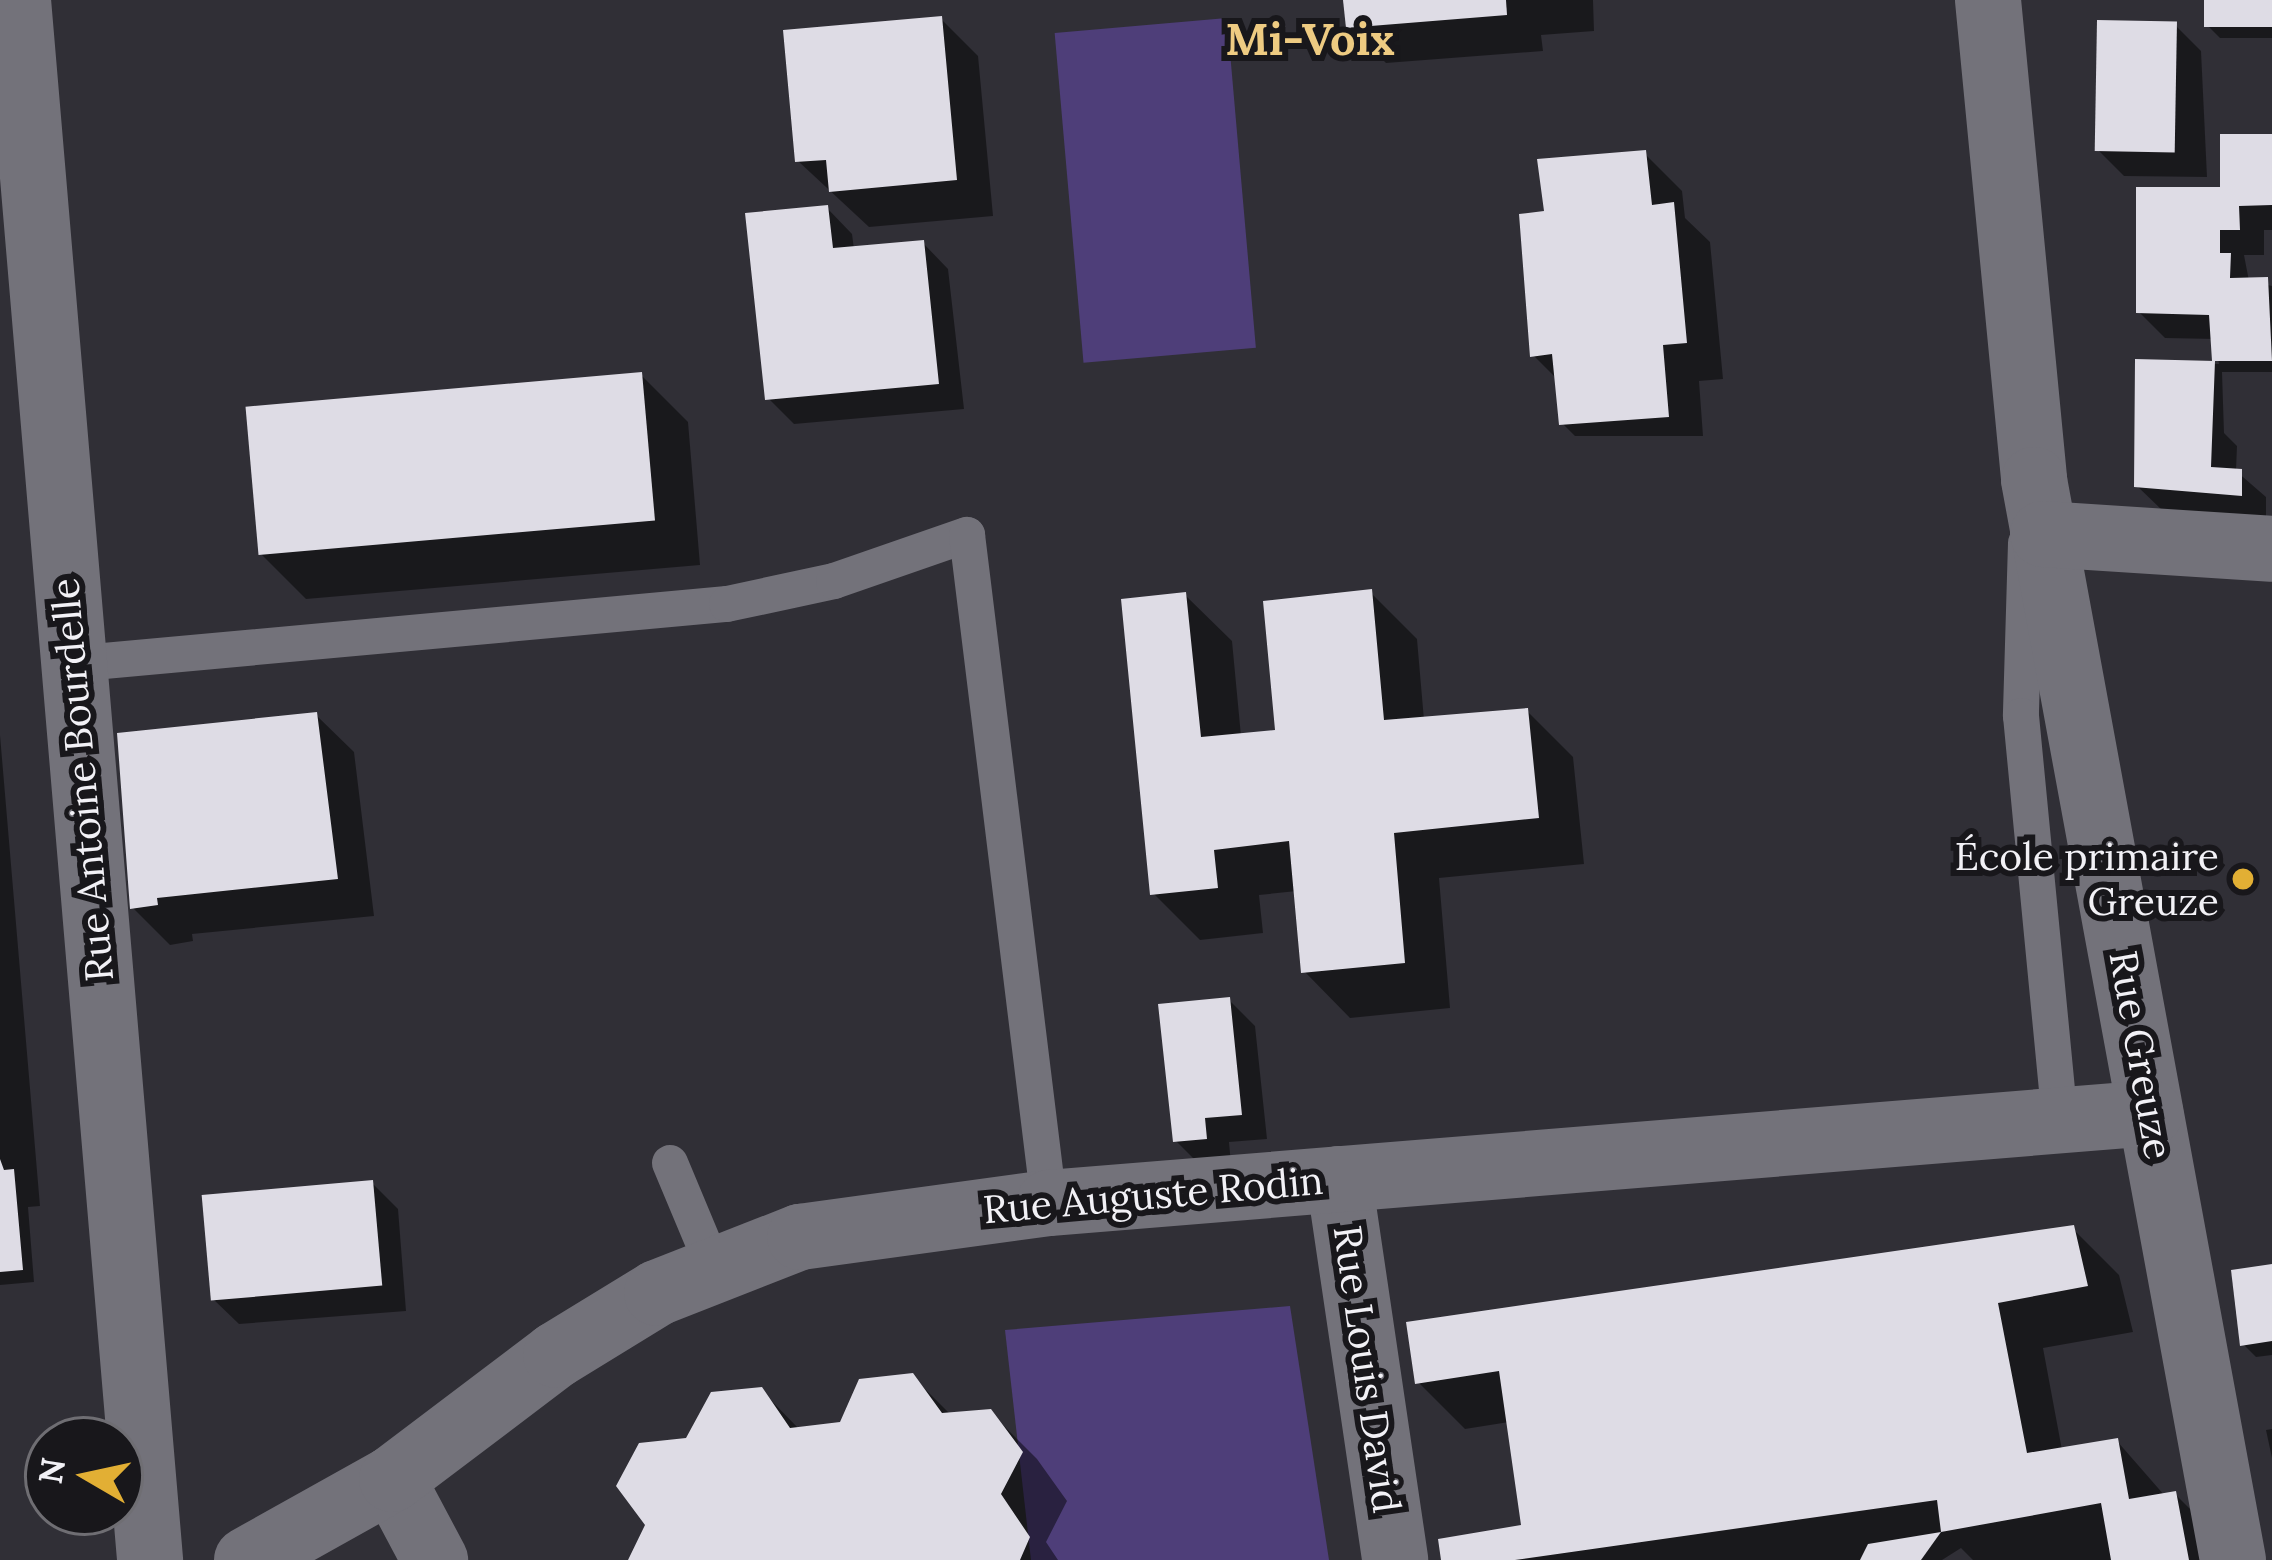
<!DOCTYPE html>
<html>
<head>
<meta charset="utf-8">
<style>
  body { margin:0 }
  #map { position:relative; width:2272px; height:1560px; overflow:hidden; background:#302f36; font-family:Lora,serif }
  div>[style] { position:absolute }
  .green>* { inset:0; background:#4e3e79; transform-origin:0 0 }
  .shadow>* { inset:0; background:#0007 }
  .building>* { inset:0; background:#dedce5; transform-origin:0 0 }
  .service>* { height:36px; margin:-18px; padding:0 18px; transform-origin:18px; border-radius:18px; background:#73727a }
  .minor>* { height:66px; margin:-33px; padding:0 33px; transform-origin:33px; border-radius:33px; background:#73727a }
  .dots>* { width:33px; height:33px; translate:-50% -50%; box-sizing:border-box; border:6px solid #18171b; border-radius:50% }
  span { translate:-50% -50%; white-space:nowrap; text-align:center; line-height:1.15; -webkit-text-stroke:12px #18171b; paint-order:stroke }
  .street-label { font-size:39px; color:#f2f1f6 }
  .poi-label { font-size:39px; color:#f2f1f6 }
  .right { translate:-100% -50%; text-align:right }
  .quarter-label { font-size:45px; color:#eecb82; font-weight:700 }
  .north { position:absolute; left:24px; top:1416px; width:120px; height:120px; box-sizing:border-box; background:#18171b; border:3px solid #6f6e73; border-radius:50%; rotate:279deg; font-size:33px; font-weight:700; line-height:48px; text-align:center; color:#f2f1f6 }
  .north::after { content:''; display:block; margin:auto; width:42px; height:54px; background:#e2af34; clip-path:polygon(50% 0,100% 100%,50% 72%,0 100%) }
</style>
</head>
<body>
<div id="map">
  <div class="green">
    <i style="left:1227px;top:18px;width:331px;height:173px;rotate:85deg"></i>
    <i style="clip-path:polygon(1290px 1306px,1329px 1560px,1031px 1560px,1005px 1330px)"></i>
  </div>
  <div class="shadow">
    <i style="clip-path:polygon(1347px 0,1593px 0,1594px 31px,1541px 35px,1543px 51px,1386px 63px,1349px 26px)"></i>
    <i style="clip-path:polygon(2207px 0,2272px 0,2272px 38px,2220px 38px,2207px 25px)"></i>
    <i style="clip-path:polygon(941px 19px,978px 56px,993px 216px,869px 227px,798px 161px)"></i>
    <i style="clip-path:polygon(2175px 25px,2201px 51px,2207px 177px,2124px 176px,2098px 150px)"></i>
    <i style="clip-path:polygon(2272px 140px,2272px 230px,2264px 230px,2264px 255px,2244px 255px,2249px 281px,2272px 286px,2272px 372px,2222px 372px,2224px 433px,2237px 446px,2236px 471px,2266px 497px,2266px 520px,2163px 511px,2137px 486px,2138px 362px,2219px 364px,2215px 339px,2165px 338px,2139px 312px,2222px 190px)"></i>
    <i style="clip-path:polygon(1644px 153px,1682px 191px,1685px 218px,1710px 242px,1723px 379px,1699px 381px,1703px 436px,1575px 436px,1562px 423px,1558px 380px,1533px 355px,1547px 214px)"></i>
    <i style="clip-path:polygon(827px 208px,852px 234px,854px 249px,923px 243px,948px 269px,964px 409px,794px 424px,768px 398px)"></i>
    <i style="clip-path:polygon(641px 375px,688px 422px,700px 565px,306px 599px,260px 553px)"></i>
    <i style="clip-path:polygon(1370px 592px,1417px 639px,1424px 720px,1527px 711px,1573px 757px,1584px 864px,1439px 878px,1450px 1008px,1350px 1018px,1304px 971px,1297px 891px,1259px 895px,1263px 933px,1200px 940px,1153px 893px,1185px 595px,1232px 641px,1241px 736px,1278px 733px)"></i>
    <i style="clip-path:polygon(316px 715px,354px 752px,374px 916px,192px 934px,193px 941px,170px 945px,133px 908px)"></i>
    <i style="clip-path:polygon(0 735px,40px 1206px,28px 1207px,34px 1282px,0 1285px)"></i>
    <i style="clip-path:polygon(1229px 1000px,1255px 1026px,1267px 1139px,1229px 1142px,1231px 1164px,1202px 1167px,1176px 1141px)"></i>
    <i style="clip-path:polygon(372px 1183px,398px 1209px,406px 1311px,239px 1324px,213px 1299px)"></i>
    <i style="clip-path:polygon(2073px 1229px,2119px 1275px,2133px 1332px,2043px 1348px,2062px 1450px,2117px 1441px,2165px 1496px,2175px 1494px,2201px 1520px,2208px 1560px,1973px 1560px,1961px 1548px,1942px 1560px,1444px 1560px,1524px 1528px,1509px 1422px,1465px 1429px,1418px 1382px)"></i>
    <i style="clip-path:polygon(2272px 1267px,2272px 1355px,2256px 1357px,2243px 1344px)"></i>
    <i style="clip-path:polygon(912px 1376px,951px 1415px,990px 1412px,1037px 1459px,1067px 1501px,1046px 1542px,1058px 1560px,632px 1560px,688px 1441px,761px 1390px,800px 1430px,843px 1425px)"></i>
    <i style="clip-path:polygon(2272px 1429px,2272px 1458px,2266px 1430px)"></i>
  </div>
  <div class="building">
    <i style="clip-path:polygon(1343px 0,1506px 0,1507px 15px,1346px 28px)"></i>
    <i style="left:2272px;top:0;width:27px;height:68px;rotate:90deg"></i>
    <i style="clip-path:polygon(942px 16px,957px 180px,829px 192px,826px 160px,795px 162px,783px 30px)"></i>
    <i style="left:2097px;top:20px;width:80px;height:131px;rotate:1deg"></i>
    <i style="clip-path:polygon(2220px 134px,2272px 134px,2272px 205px,2239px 206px,2240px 230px,2220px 230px,2220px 253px,2231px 253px,2230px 278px,2268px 277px,2272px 361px,2212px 361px,2209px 315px,2136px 313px,2136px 187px,2220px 187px)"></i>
    <i style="clip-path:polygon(1646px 150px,1652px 205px,1674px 202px,1687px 343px,1663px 345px,1669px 417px,1559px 425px,1552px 354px,1530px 357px,1519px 214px,1544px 211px,1537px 159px)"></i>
    <i style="clip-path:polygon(828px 205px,833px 248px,924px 240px,939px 384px,765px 400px,745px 213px)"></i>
    <i style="clip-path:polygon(2135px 359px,2215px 361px,2211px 467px,2242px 469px,2242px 496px,2134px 487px)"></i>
    <i style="left:642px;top:372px;width:149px;height:398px;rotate:85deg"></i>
    <i style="clip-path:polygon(1372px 589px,1384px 720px,1528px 708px,1539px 818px,1394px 833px,1405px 963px,1301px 973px,1289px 841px,1214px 850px,1218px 888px,1150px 895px,1121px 599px,1186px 592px,1201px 737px,1275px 730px,1263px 601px)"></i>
    <i style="clip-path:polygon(317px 712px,338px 879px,157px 898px,158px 905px,130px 909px,117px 733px)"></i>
    <i style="clip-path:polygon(1230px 997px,1242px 1115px,1205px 1118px,1207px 1139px,1173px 1142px,1158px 1004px)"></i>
    <i style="clip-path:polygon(0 1159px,4px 1170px,14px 1169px,23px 1270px,0 1272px)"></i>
    <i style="left:373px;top:1180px;width:106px;height:172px;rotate:85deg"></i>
    <i style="clip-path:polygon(2074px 1225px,2088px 1286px,1998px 1303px,2027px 1453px,2118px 1438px,2129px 1499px,2176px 1491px,2189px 1560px,2111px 1560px,2101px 1503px,1941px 1532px,1937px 1500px,1515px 1560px,1441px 1560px,1438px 1539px,1521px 1525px,1499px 1371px,1415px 1384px,1406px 1322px)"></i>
    <i style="clip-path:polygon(2272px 1264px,2272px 1341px,2240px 1346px,2231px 1270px)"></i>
    <i style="clip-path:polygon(913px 1373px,942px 1413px,991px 1409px,1023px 1452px,1001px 1494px,1030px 1537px,1020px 1560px,628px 1560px,645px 1525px,616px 1486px,639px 1443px,686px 1438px,711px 1392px,762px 1387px,790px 1428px,840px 1422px,859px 1379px)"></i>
    <i style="clip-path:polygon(1941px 1532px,1921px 1560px,1860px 1560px,1868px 1544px)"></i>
  </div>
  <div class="service">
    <i style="left:2026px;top:543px;width:173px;rotate:91.7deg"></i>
    <i style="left:2021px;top:716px;width:406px;rotate:84.5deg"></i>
    <i style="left:71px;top:664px;width:659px;rotate:-5.23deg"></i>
    <i style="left:727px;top:604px;width:109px;rotate:-12.1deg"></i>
    <i style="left:834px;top:581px;width:141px;rotate:-19.1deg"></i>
    <i style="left:967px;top:535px;width:673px;rotate:83deg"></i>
    <i style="left:670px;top:1163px;width:112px;rotate:67.3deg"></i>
  </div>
  <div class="minor">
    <i style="left:18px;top:0;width:1566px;rotate:85.16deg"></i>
    <i style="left:1988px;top:0;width:482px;rotate:84.5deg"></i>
    <i style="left:2034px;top:480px;width:1098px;rotate:79.56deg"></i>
    <i style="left:2043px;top:534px;width:229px;rotate:3.7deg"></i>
    <i style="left:1339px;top:1179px;width:385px;rotate:81.6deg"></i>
    <i style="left:392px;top:1479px;width:92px;rotate:62deg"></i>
    <i style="left:247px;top:1560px;width:166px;rotate:-29.2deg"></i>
    <i style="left:392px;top:1479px;width:206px;rotate:-37.1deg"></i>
    <i style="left:556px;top:1355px;width:119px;rotate:-31.5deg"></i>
    <i style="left:657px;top:1293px;width:154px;rotate:-21.4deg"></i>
    <i style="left:800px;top:1237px;width:251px;rotate:-7.8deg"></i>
    <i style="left:1049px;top:1203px;width:1105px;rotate:-4.67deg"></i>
  </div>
  <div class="dots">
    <i style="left:2243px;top:879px;background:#e2af34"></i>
  </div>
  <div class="street-label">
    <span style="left:82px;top:780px;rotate:-95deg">Rue Antoine Bourdelle</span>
    <span style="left:2141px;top:1055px;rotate:80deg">Rue Greuze</span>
    <span style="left:1153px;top:1195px;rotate:-5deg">Rue Auguste Rodin</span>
    <span style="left:1367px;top:1369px;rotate:82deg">Rue Louis David</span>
  </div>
  <div class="poi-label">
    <span class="right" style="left:2219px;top:879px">École primaire<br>Greuze</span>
  </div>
  <div class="quarter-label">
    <span style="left:1310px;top:39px">Mi-Voix</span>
  </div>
  <div class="north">N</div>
</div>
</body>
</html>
